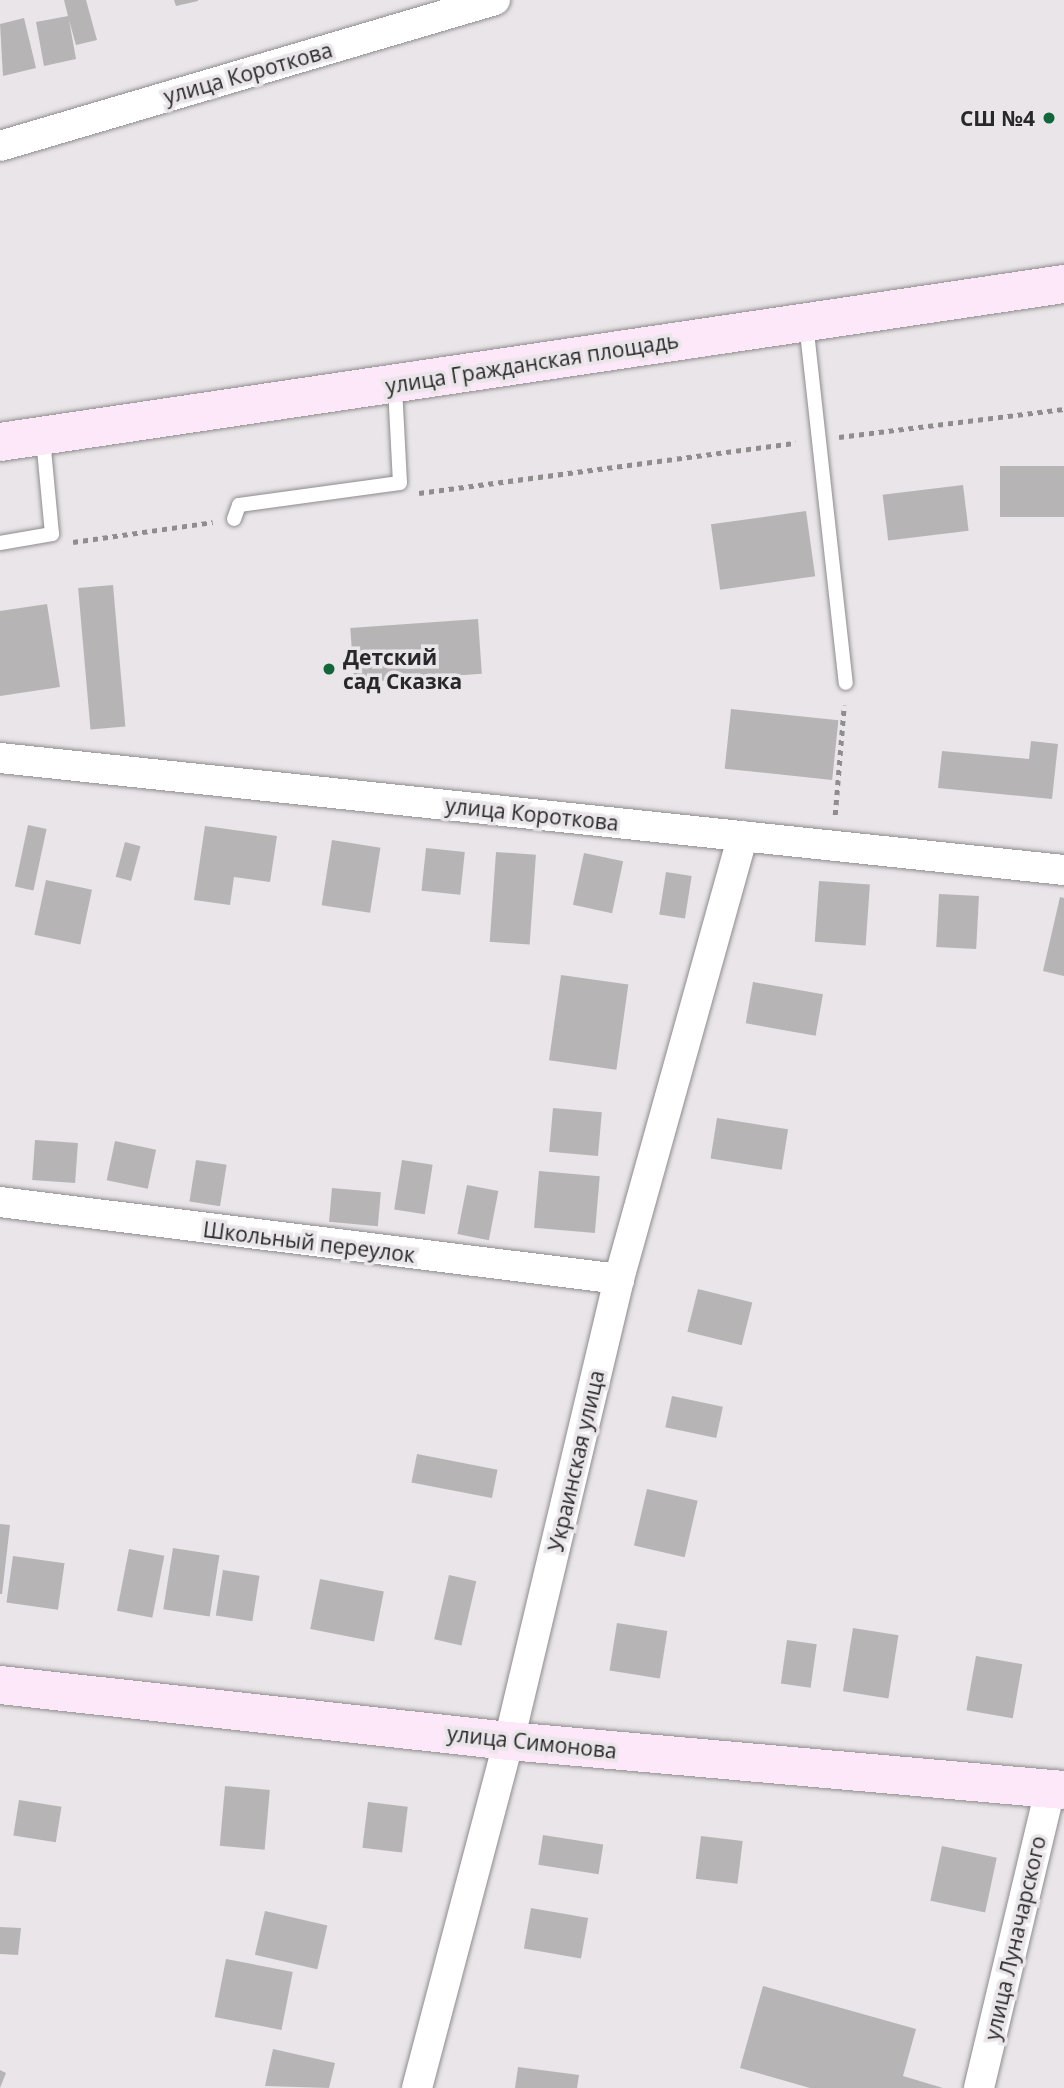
<!DOCTYPE html>
<html>
<head>
<meta charset="utf-8">
<style>
  body { margin:0 }
  #map { position:relative; width:1064px; height:2088px; overflow:hidden; background:#e9e5e8; font-family:"Open Sans",sans-serif }
  div>[style] { position:absolute }
  .building>* { inset:0; background:#b7b4b6; transform-origin:0 0 }
  .path>* { height:4.5px; margin-top:-2.25px; transform-origin:0; background:repeating-linear-gradient(90deg,#908d8f 0 5px,transparent 0 10px) }
  .roads { filter:drop-shadow(0 0 2px #8f8c8e) drop-shadow(0 0 2px #8f8c8e) }
  .lane>* { height:14px; margin:-7px; padding:0 7px; transform-origin:7px; border-radius:7px; background:#fff }
  .street>* { height:30px; margin:-15px; padding:0 15px; transform-origin:15px; border-radius:15px; background:#fff }
  .secondary>* { height:38px; margin:-19px; padding:0 19px; transform-origin:19px; border-radius:19px; background:#fce8f8 }
  .dots>* { width:19px; height:19px; translate:-50% -50%; box-sizing:border-box; border:4px solid #e9e5e8; border-radius:50% }
  span { translate:-50% -50%; white-space:nowrap; text-align:center; line-height:1.15; -webkit-text-stroke:7px #e9e5e8; paint-order:stroke }
  .street-label { font-size:21px; color:#292829 }
  .poi-label { font-size:21px; color:#292829; font-weight:700 }
  .right { translate:-100% -50%; text-align:right }
  .left { translate:0 -50%; text-align:left }
</style>
</head>
<body>
<div id="map">
  <div class="building">
    <i style="clip-path:polygon(64px 0,86px 0,97px 40px,76px 45px,69px 20px,76px 59px,44px 66px,36px 22px,68px 16px)"></i>
    <i style="clip-path:polygon(174px 0,198px 0,198px 1px,176px 6px)"></i>
    <i style="clip-path:polygon(24px 18px,36px 68px,3px 76px,0 24px)"></i>
    <i style="left:1064px;top:466px;width:51px;height:64px;rotate:90deg"></i>
    <i style="left:963px;top:485px;width:46px;height:81px;rotate:83deg"></i>
    <i style="left:806px;top:511px;width:66px;height:96px;rotate:82deg"></i>
    <i style="left:113px;top:585px;width:142px;height:35px;rotate:85deg"></i>
    <i style="clip-path:polygon(47px 604px,60px 687px,0 696px,0 611px)"></i>
    <i style="left:478px;top:619px;width:55px;height:128px;rotate:86deg"></i>
    <i style="left:731px;top:709px;width:108px;height:60px;rotate:6deg"></i>
    <i style="clip-path:polygon(1031px 741px,1058px 744px,1052px 799px,938px 788px,942px 751px,1029px 759px)"></i>
    <i style="left:28px;top:825px;width:19px;height:63px;rotate:12deg"></i>
    <i style="clip-path:polygon(205px 826px,277px 836px,270px 882px,234px 877px,230px 905px,194px 900px)"></i>
    <i style="left:332px;top:840px;width:49px;height:66px;rotate:9deg"></i>
    <i style="left:125px;top:842px;width:16px;height:36px;rotate:15deg"></i>
    <i style="left:426px;top:848px;width:39px;height:43px;rotate:6deg"></i>
    <i style="left:496px;top:852px;width:40px;height:90px;rotate:4deg"></i>
    <i style="left:584px;top:853px;width:40px;height:53px;rotate:12deg"></i>
    <i style="left:666px;top:872px;width:26px;height:43px;rotate:9deg"></i>
    <i style="left:46px;top:880px;width:47px;height:56px;rotate:12deg"></i>
    <i style="left:819px;top:881px;width:51px;height:61px;rotate:4deg"></i>
    <i style="left:939px;top:894px;width:40px;height:53px;rotate:3deg"></i>
    <i style="clip-path:polygon(1060px 897px,1064px 898px,1064px 976px,1043px 971px)"></i>
    <i style="left:561px;top:975px;width:68px;height:86px;rotate:8deg"></i>
    <i style="left:753px;top:982px;width:71px;height:42px;rotate:10deg"></i>
    <i style="left:553px;top:1108px;width:49px;height:44px;rotate:5deg"></i>
    <i style="left:717px;top:1118px;width:72px;height:41px;rotate:9deg"></i>
    <i style="left:35px;top:1140px;width:43px;height:40px;rotate:4deg"></i>
    <i style="left:115px;top:1141px;width:42px;height:40px;rotate:12deg"></i>
    <i style="left:196px;top:1160px;width:31px;height:42px;rotate:9deg"></i>
    <i style="left:402px;top:1160px;width:31px;height:50px;rotate:9deg"></i>
    <i style="left:539px;top:1171px;width:61px;height:57px;rotate:5deg"></i>
    <i style="left:467px;top:1185px;width:32px;height:50px;rotate:11deg"></i>
    <i style="left:332px;top:1188px;width:49px;height:34px;rotate:5deg"></i>
    <i style="left:698px;top:1289px;width:56px;height:44px;rotate:14deg"></i>
    <i style="left:672px;top:1396px;width:52px;height:32px;rotate:12deg"></i>
    <i style="left:417px;top:1454px;width:82px;height:29px;rotate:11deg"></i>
    <i style="left:647px;top:1489px;width:52px;height:58px;rotate:13deg"></i>
    <i style="clip-path:polygon(0 1524px,10px 1525px,2px 1594px,0 1594px)"></i>
    <i style="left:173px;top:1548px;width:47px;height:62px;rotate:9deg"></i>
    <i style="left:129px;top:1549px;width:36px;height:63px;rotate:11deg"></i>
    <i style="left:13px;top:1556px;width:52px;height:47px;rotate:8deg"></i>
    <i style="left:223px;top:1570px;width:37px;height:46px;rotate:9deg"></i>
    <i style="left:449px;top:1575px;width:28px;height:66px;rotate:13deg"></i>
    <i style="left:320px;top:1579px;width:65px;height:51px;rotate:11deg"></i>
    <i style="left:617px;top:1623px;width:51px;height:48px;rotate:9deg"></i>
    <i style="left:853px;top:1628px;width:46px;height:64px;rotate:9deg"></i>
    <i style="left:787px;top:1640px;width:30px;height:44px;rotate:8deg"></i>
    <i style="left:976px;top:1656px;width:47px;height:55px;rotate:10deg"></i>
    <i style="left:225px;top:1786px;width:45px;height:60px;rotate:5deg"></i>
    <i style="left:19px;top:1800px;width:43px;height:36px;rotate:9deg"></i>
    <i style="left:368px;top:1802px;width:40px;height:46px;rotate:7deg"></i>
    <i style="left:543px;top:1835px;width:61px;height:30px;rotate:9deg"></i>
    <i style="left:701px;top:1836px;width:42px;height:43px;rotate:7deg"></i>
    <i style="left:942px;top:1846px;width:56px;height:56px;rotate:12deg"></i>
    <i style="left:531px;top:1908px;width:58px;height:41px;rotate:10deg"></i>
    <i style="left:265px;top:1911px;width:64px;height:45px;rotate:13deg"></i>
    <i style="clip-path:polygon(0 1927px,21px 1928px,18px 1955px,0 1954px)"></i>
    <i style="left:226px;top:1959px;width:68px;height:59px;rotate:11deg"></i>
    <i style="clip-path:polygon(763px 1986px,916px 2029px,903px 2076px,943px 2088px,810px 2088px,740px 2068px)"></i>
    <i style="clip-path:polygon(273px 2049px,335px 2063px,329px 2088px,265px 2086px)"></i>
    <i style="clip-path:polygon(518px 2067px,579px 2075px,577px 2088px,515px 2088px)"></i>
    <i style="clip-path:polygon(0 2070px,6px 2073px,0 2088px)"></i>
  </div>
  <div class="path">
    <i style="left:839px;top:437px;width:227px;rotate:-7.1deg"></i>
    <i style="left:419px;top:493px;width:380px;rotate:-7.6deg"></i>
    <i style="left:73px;top:542px;width:141px;rotate:-8.1deg"></i>
    <i style="left:835px;top:815px;width:110px;rotate:-85.3deg"></i>
  </div>
  <div class="roads">
    <div class="lane">
      <i style="left:806px;top:323px;width:362px;rotate:83.7deg"></i>
      <i style="left:234px;top:519px;width:15px;rotate:-70deg"></i>
      <i style="left:239px;top:505px;width:162px;rotate:-7.8deg"></i>
      <i style="left:400px;top:483px;width:97px;rotate:-93deg"></i>
      <i style="left:0;top:543px;width:53px;rotate:-9.8deg"></i>
      <i style="left:52px;top:534px;width:96px;rotate:-95.4deg"></i>
    </div>
    <div class="street">
      <i style="left:0;top:146px;width:516px;rotate:-16.43deg"></i>
      <i style="left:0;top:758px;width:1070px;rotate:6.01deg"></i>
      <i style="left:0;top:1202px;width:624px;rotate:7.09deg"></i>
      <i style="left:417px;top:2088px;width:359px;rotate:-75.2deg"></i>
      <i style="left:509px;top:1741px;width:475px;rotate:-76.6deg"></i>
      <i style="left:619px;top:1279px;width:460px;rotate:-74.4deg"></i>
      <i style="left:979px;top:2088px;width:307px;rotate:-76.6deg"></i>
    </div>
    <div class="secondary">
      <i style="left:0;top:442px;width:1076px;rotate:-8.45deg"></i>
      <i style="left:0;top:1685px;width:512px;rotate:6.28deg"></i>
      <i style="left:509px;top:1741px;width:557px;rotate:5.05deg"></i>
    </div>
  </div>
  <div class="dots">
    <i style="left:1049px;top:118px;background:#116739"></i>
    <i style="left:329px;top:669px;background:#116739"></i>
  </div>
  <div class="street-label">
    <span style="left:248px;top:73px;rotate:-16deg">улица Короткова</span>
    <span style="left:532px;top:363px;rotate:-9deg">улица Гражданская площадь</span>
    <span style="left:532px;top:814px;rotate:6deg">улица Короткова</span>
    <span style="left:309px;top:1242px;rotate:7deg">Школьный переулок</span>
    <span style="left:576px;top:1461px;rotate:-77deg">Украинская улица</span>
    <span style="left:532px;top:1742px;rotate:6deg">улица Симонова</span>
    <span style="left:1015px;top:1938px;rotate:-77deg">улица Луначарского</span>
  </div>
  <div class="poi-label">
    <span class="right" style="left:1035px;top:118px">СШ №4</span>
    <span class="left" style="left:343px;top:669px">Детский<br>сад Сказка</span>
  </div>
</div>
</body>
</html>
